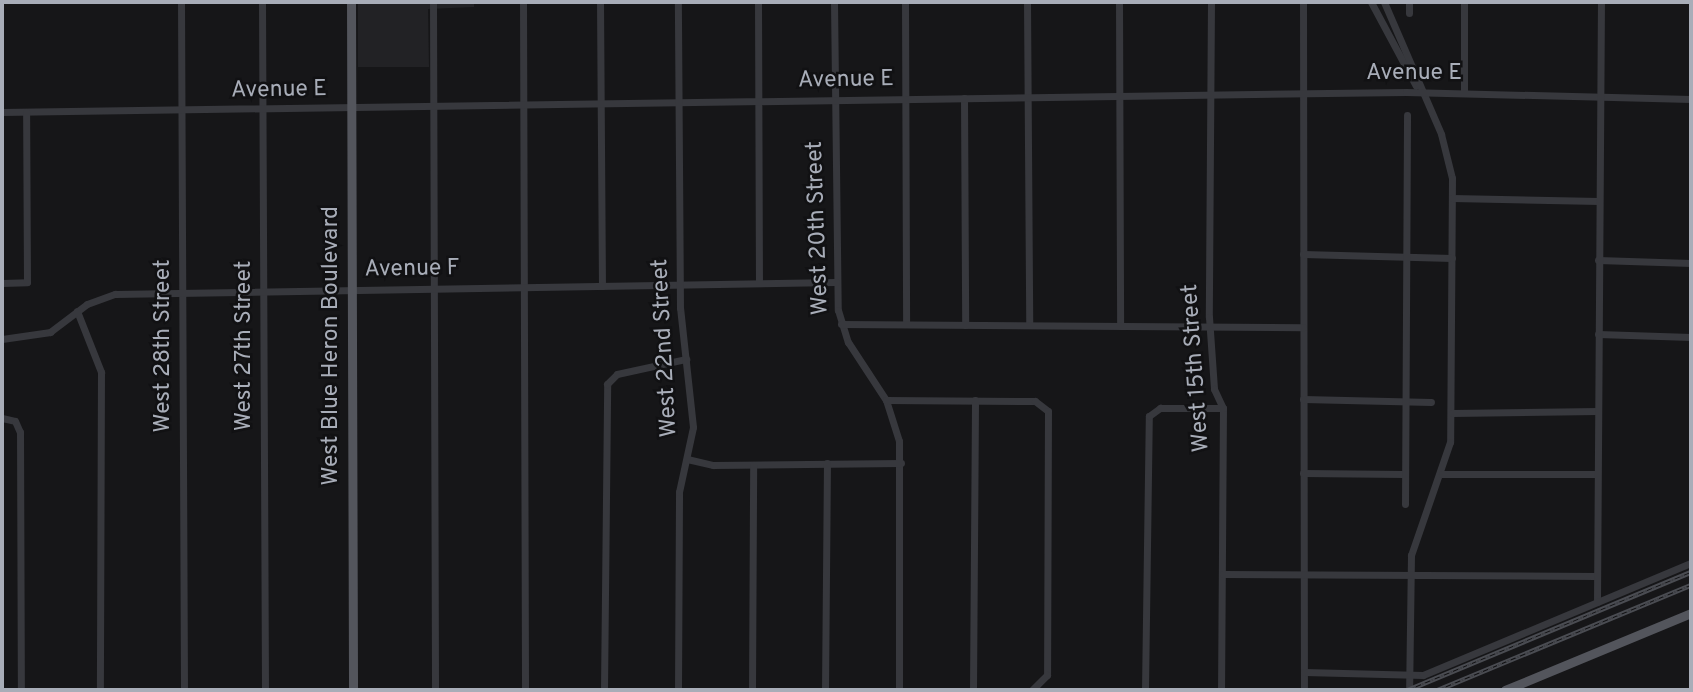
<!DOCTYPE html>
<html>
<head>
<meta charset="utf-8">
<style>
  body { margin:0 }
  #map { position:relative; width:1693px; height:692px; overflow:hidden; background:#161618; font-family:Overpass,sans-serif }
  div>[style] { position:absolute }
  .built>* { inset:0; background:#222225 }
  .minor>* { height:7px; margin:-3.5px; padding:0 3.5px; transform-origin:3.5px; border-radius:3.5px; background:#37383d }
  .major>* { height:9px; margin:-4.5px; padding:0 4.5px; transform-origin:4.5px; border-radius:4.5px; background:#53555c }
  .rail>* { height:4.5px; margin-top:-2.25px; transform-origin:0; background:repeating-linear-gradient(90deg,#111113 0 5px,#4a4c52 0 10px); box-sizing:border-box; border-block:2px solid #4a4c52 }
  span { translate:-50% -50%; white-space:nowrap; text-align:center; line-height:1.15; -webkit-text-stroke:5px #111113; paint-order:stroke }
  .street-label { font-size:23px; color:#a8adb8 }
  .frame { position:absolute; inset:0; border:4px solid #a8adb8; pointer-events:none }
</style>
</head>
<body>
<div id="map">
  <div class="built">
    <i style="clip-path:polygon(358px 2px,474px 2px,474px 7px,428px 9px,429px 67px,358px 67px)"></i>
  </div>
  <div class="minor">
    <i style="left:181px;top:2px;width:688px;rotate:89.75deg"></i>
    <i style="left:262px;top:2px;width:688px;rotate:89.75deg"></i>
    <i style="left:433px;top:2px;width:688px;rotate:89.83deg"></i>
    <i style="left:523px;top:2px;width:688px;rotate:89.83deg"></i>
    <i style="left:600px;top:2px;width:284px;rotate:89.6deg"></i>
    <i style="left:758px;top:2px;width:281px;rotate:89.8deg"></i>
    <i style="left:834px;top:2px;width:308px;rotate:89.3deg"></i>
    <i style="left:838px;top:310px;width:34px;rotate:73deg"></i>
    <i style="left:848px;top:342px;width:69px;rotate:56.8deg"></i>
    <i style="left:886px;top:400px;width:43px;rotate:72.4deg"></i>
    <i style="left:899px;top:441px;width:249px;rotate:90deg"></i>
    <i style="left:905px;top:2px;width:322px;rotate:89.8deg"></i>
    <i style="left:1027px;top:2px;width:323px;rotate:89.6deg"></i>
    <i style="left:1119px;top:2px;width:324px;rotate:89.8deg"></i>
    <i style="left:1211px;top:2px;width:315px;rotate:90.4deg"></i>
    <i style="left:1209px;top:317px;width:72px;rotate:86deg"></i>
    <i style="left:1214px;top:389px;width:21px;rotate:65deg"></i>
    <i style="left:1223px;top:408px;width:282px;rotate:90.4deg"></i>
    <i style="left:1303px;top:2px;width:688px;rotate:89.92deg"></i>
    <i style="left:1371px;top:2px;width:95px;rotate:61.8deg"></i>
    <i style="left:1384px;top:2px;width:144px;rotate:66.6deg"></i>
    <i style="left:1441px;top:134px;width:45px;rotate:76deg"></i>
    <i style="left:1452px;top:178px;width:264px;rotate:90.4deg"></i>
    <i style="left:1450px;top:442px;width:120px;rotate:109deg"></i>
    <i style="left:1411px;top:555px;width:135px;rotate:90.8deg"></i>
    <i style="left:1409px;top:2px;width:11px;rotate:90deg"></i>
    <i style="left:1464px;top:93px;width:91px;rotate:-90deg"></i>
    <i style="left:964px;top:98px;width:227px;rotate:89.7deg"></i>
    <i style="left:2px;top:112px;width:1404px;rotate:-0.82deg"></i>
    <i style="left:1406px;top:92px;width:285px;rotate:1.4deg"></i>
    <i style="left:1452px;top:198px;width:147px;rotate:1.2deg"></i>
    <i style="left:1303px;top:254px;width:149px;rotate:1.5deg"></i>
    <i style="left:1598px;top:260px;width:93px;rotate:1.8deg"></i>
    <i style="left:2px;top:283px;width:25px;rotate:-2deg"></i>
    <i style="left:27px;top:282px;width:170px;rotate:-90.3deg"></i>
    <i style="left:77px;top:311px;width:66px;rotate:68.5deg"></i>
    <i style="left:101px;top:372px;width:318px;rotate:90.2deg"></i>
    <i style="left:841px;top:324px;width:462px;rotate:0.4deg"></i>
    <i style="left:1598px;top:334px;width:93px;rotate:1.8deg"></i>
    <i style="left:2px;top:339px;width:49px;rotate:-8.3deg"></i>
    <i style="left:50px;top:332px;width:46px;rotate:-37.1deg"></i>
    <i style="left:87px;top:304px;width:30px;rotate:-20deg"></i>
    <i style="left:115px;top:294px;width:721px;rotate:-0.95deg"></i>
    <i style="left:1303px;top:399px;width:128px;rotate:1.3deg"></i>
    <i style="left:886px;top:400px;width:149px;rotate:0.4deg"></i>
    <i style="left:1035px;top:401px;width:16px;rotate:38deg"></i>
    <i style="left:1048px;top:411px;width:264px;rotate:90.2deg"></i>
    <i style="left:1047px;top:675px;width:21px;rotate:135deg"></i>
    <i style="left:1452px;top:413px;width:146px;rotate:-0.8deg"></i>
    <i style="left:2px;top:418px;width:13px;rotate:13deg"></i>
    <i style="left:15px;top:421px;width:12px;rotate:66deg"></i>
    <i style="left:20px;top:432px;width:258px;rotate:89.8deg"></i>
    <i style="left:687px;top:459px;width:27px;rotate:13deg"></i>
    <i style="left:713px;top:465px;width:188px;rotate:-0.6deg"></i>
    <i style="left:1303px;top:473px;width:101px;rotate:0.6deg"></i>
    <i style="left:1442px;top:474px;width:155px"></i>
    <i style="left:1405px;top:504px;width:389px;rotate:-89.7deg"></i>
    <i style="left:1223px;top:574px;width:373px;rotate:0.3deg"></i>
    <i style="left:1597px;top:602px;width:600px;rotate:-89.62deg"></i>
    <i style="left:1304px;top:672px;width:119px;rotate:1.4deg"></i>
    <i style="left:1423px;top:675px;width:290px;rotate:-22.7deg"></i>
    <i style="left:604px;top:690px;width:306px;rotate:-89.4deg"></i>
    <i style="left:607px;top:384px;width:14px;rotate:-45deg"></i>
    <i style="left:617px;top:374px;width:71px;rotate:-12.3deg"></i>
    <i style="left:678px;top:690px;width:198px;rotate:-89.7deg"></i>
    <i style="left:679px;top:492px;width:66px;rotate:-77.8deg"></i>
    <i style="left:693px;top:427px;width:120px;rotate:-96.2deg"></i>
    <i style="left:680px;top:308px;width:306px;rotate:-90.4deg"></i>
    <i style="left:752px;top:690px;width:225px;rotate:-89.7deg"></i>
    <i style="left:825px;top:690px;width:227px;rotate:-89.5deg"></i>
    <i style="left:973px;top:690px;width:290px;rotate:-89.6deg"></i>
    <i style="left:1145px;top:690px;width:274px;rotate:-89.2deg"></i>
    <i style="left:1149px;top:416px;width:14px;rotate:-36deg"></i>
    <i style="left:1160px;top:408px;width:63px"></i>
  </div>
  <div class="major">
    <i style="left:351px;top:2px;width:688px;rotate:89.83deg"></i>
    <i style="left:1505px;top:690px;width:201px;rotate:-22.5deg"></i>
  </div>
  <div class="rail">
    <i style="left:1407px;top:690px;width:308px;rotate:-22.6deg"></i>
    <i style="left:1437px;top:690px;width:275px;rotate:-22.5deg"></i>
  </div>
  <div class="street-label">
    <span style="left:1414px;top:74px">Avenue E</span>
    <span style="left:846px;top:81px;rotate:-1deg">Avenue E</span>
    <span style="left:279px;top:91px;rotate:-1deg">Avenue E</span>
    <span style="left:819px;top:228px;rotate:-92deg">West 20th Street</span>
    <span style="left:412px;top:270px;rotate:-1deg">Avenue F</span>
    <span style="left:164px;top:346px;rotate:-90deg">West 28th Street</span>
    <span style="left:245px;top:346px;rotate:-90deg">West 27th Street</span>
    <span style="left:332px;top:346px;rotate:-90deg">West Blue Heron Boulevard</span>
    <span style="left:666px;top:348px;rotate:-93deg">West 22nd Street</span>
    <span style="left:1197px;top:368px;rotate:-94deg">West 15th Street</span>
  </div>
  <div class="frame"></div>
</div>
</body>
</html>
